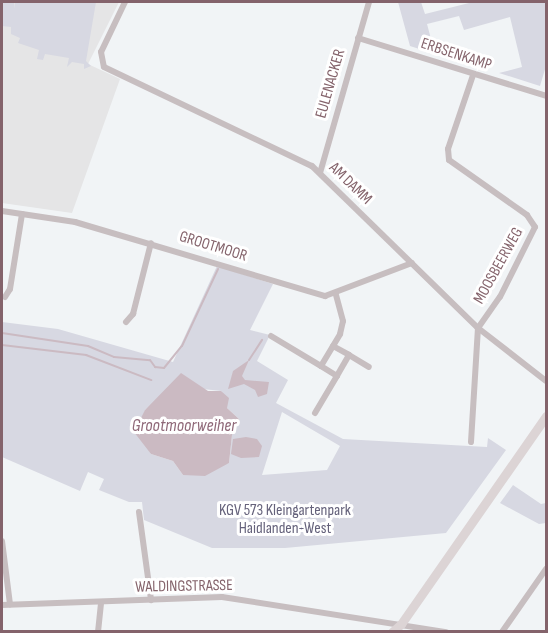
<!DOCTYPE html>
<html>
<head>
<meta charset="utf-8">
<style>
  body { margin:0 }
  #map { position:relative; width:548px; height:633px; overflow:hidden; background:#f1f4f6; font-family:"Sofia Sans Condensed",sans-serif }
  div>[style] { position:absolute }
  .built>* { inset:0; background:#e5e5e6 }
  .green>* { inset:0; background:#d7d8e2 }
  .water>* { inset:0; background:#cbbac2 }
  .stream>* { height:2px; margin:-1px; padding:0 1px; transform-origin:1px; border-radius:1px; background:#cbbac2 }
  .street>* { height:6px; margin:-3px; padding:0 3px; transform-origin:3px; border-radius:3px; background:#c7bec0 }
  .primary>* { height:9px; margin:-4.5px; padding:0 4.5px; transform-origin:4.5px; border-radius:4.5px; background:#dcd4d5 }
  span { translate:-50% -50%; white-space:nowrap; text-align:center; line-height:1.15; -webkit-text-stroke:6px #fff; paint-order:stroke }
  .street-label { font-size:16px; color:#84636b }
  .park-label { font-size:16px; color:#65627b }
  .water-label { font-size:18px; color:#8f6878; font-style:italic }
  .frame { position:absolute; inset:0; border:3px solid #84636b; pointer-events:none }
</style>
</head>
<body>
<div id="map">
  <div class="built">
    <i style="clip-path:polygon(2px 2px,119px 2px,88px 64px,120px 79px,72px 213px,2px 203px)"></i>
  </div>
  <div class="green">
    <i style="clip-path:polygon(2px 2px,14px 2px,14px 9px,15px 2px,96px 2px,86px 61px,91px 66px,84px 69px,84px 64px,72px 62px,67px 67px,69px 58px,45px 54px,43px 60px,37px 59px,39px 50px,18px 43px,20px 38px,11px 34px,11px 27px,2px 26px)"></i>
    <i style="clip-path:polygon(398px 2px,421px 2px,425px 14px,473px 2px,546px 2px,546px 66px,540px 86px,499px 73px,522px 67px,510px 17px,464px 30px,459px 16px,427px 24px,435px 54px,410px 46px)"></i>
    <i style="clip-path:polygon(evenodd,217px 266px,273px 284px,250px 330px,270px 335px,257px 361px,288px 380px,276px 403px,343px 439px,487px 447px,488px 438px,506px 450px,446px 533px,285px 548px,212px 548px,144px 520px,142px 502px,129px 502px,99px 490px,104px 479px,88px 472px,80px 491px,2px 457px,2px 322px,58px 329px,173px 362px,217px 266px,203px 389px,221px 391px,227px 408px,239px 419px,232px 435px,229px 463px,183px 475px,173px 461px,151px 454px,144px 441px,145px 410px,167px 390px,203px 389px,217px 266px,282px 412px,340px 446px,327px 470px,262px 475px,282px 412px)"></i>
    <i style="clip-path:polygon(513px 485px,541px 504px,546px 503px,546px 523px,539px 524px,500px 503px)"></i>
  </div>
  <div class="water">
    <i style="clip-path:polygon(249px 360px,242px 376px,245px 380px,269px 382px,267px 394px,258px 397px,255px 390px,244px 384px,228px 389px,233px 371px)"></i>
    <i style="clip-path:polygon(181px 373px,208px 391px,221px 391px,229px 398px,227px 408px,239px 419px,232px 435px,229px 463px,205px 476px,183px 475px,173px 461px,151px 454px,134px 432px,145px 410px)"></i>
    <i style="clip-path:polygon(246px 437px,257px 439px,262px 446px,259px 457px,241px 458px,231px 454px,233px 439px)"></i>
  </div>
  <div class="stream">
    <i style="left:2px;top:333px;width:87px;rotate:8.6deg"></i>
    <i style="left:88px;top:346px;width:28px;rotate:23deg"></i>
    <i style="left:114px;top:357px;width:36px;rotate:5deg"></i>
    <i style="left:150px;top:360px;width:9px;rotate:54deg"></i>
    <i style="left:155px;top:367px;width:9px;rotate:6deg"></i>
    <i style="left:164px;top:368px;width:28px;rotate:-51deg"></i>
    <i style="left:182px;top:346px;width:85px;rotate:-64.9deg"></i>
    <i style="left:2px;top:345px;width:85px;rotate:6.8deg"></i>
    <i style="left:86px;top:355px;width:70px;rotate:21deg"></i>
    <i style="left:249px;top:360px;width:24px;rotate:-57deg"></i>
  </div>
  <div class="street">
    <i style="left:125px;top:2px;width:55px;rotate:115.6deg"></i>
    <i style="left:101px;top:52px;width:15px;rotate:79deg"></i>
    <i style="left:104px;top:67px;width:230px;rotate:25.5deg"></i>
    <i style="left:312px;top:166px;width:232px;rotate:44.3deg"></i>
    <i style="left:478px;top:328px;width:86px;rotate:37.9deg"></i>
    <i style="left:358px;top:38px;width:197px;rotate:17.1deg"></i>
    <i style="left:320px;top:173px;width:178px;rotate:-74deg"></i>
    <i style="left:2px;top:211px;width:74px;rotate:8.6deg"></i>
    <i style="left:75px;top:222px;width:261px;rotate:16.5deg"></i>
    <i style="left:325px;top:296px;width:93px;rotate:-20.8deg"></i>
    <i style="left:5px;top:297px;width:9px;rotate:-58deg"></i>
    <i style="left:10px;top:289px;width:76px;rotate:-80.9deg"></i>
    <i style="left:126px;top:322px;width:11px;rotate:-49deg"></i>
    <i style="left:133px;top:314px;width:73px;rotate:-75.8deg"></i>
    <i style="left:271px;top:336px;width:58px;rotate:31deg"></i>
    <i style="left:333px;top:346px;width:18px;rotate:29deg"></i>
    <i style="left:349px;top:355px;width:24px;rotate:120deg"></i>
    <i style="left:337px;top:376px;width:19px;rotate:-148deg"></i>
    <i style="left:321px;top:366px;width:37px;rotate:-59deg"></i>
    <i style="left:340px;top:334px;width:13px;rotate:-77deg"></i>
    <i style="left:343px;top:321px;width:27px;rotate:-105deg"></i>
    <i style="left:349px;top:355px;width:23px;rotate:31deg"></i>
    <i style="left:315px;top:413px;width:43px;rotate:-59.3deg"></i>
    <i style="left:471px;top:442px;width:114px;rotate:-86.5deg"></i>
    <i style="left:478px;top:328px;width:38px;rotate:-55deg"></i>
    <i style="left:500px;top:297px;width:78px;rotate:-63.4deg"></i>
    <i style="left:535px;top:227px;width:14px;rotate:-124deg"></i>
    <i style="left:527px;top:215px;width:95px;rotate:-144.8deg"></i>
    <i style="left:449px;top:160px;width:11px;rotate:-95deg"></i>
    <i style="left:448px;top:149px;width:78px;rotate:-71.3deg"></i>
    <i style="left:139px;top:512px;width:89px;rotate:82.2deg"></i>
    <i style="left:2px;top:541px;width:64px;rotate:82.8deg"></i>
    <i style="left:2px;top:605px;width:220px;rotate:-2.1deg"></i>
    <i style="left:222px;top:597px;width:227px;rotate:8.9deg"></i>
    <i style="left:98px;top:632px;width:30px;rotate:-84deg"></i>
    <i style="left:502px;top:632px;width:77px;rotate:-55.1deg"></i>
  </div>
  <div class="primary">
    <i style="left:392px;top:632px;width:12px;rotate:-42deg"></i>
    <i style="left:401px;top:624px;width:254px;rotate:-55.1deg"></i>
  </div>
  <div class="street-label">
    <span style="left:456px;top:55px;rotate:18deg">ERBSENKAMP</span>
    <span style="left:331px;top:84px;rotate:-74deg">EULENACKER</span>
    <span style="left:350px;top:184px;rotate:44deg">AM DAMM</span>
    <span style="left:213px;top:247px;rotate:17deg">GROOTMOOR</span>
    <span style="left:499px;top:266px;rotate:-61deg">MOOSBEERWEG</span>
    <span style="left:184px;top:587px;rotate:-1deg">WALDINGSTRASSE</span>
  </div>
  <div class="park-label">
    <span style="left:285px;top:520px">KGV 573 Kleingartenpark<br>Haidlanden-West</span>
  </div>
  <div class="water-label">
    <span style="left:184px;top:426px">Grootmoorweiher</span>
  </div>
  <div class="frame"></div>
</div>
</body>
</html>
